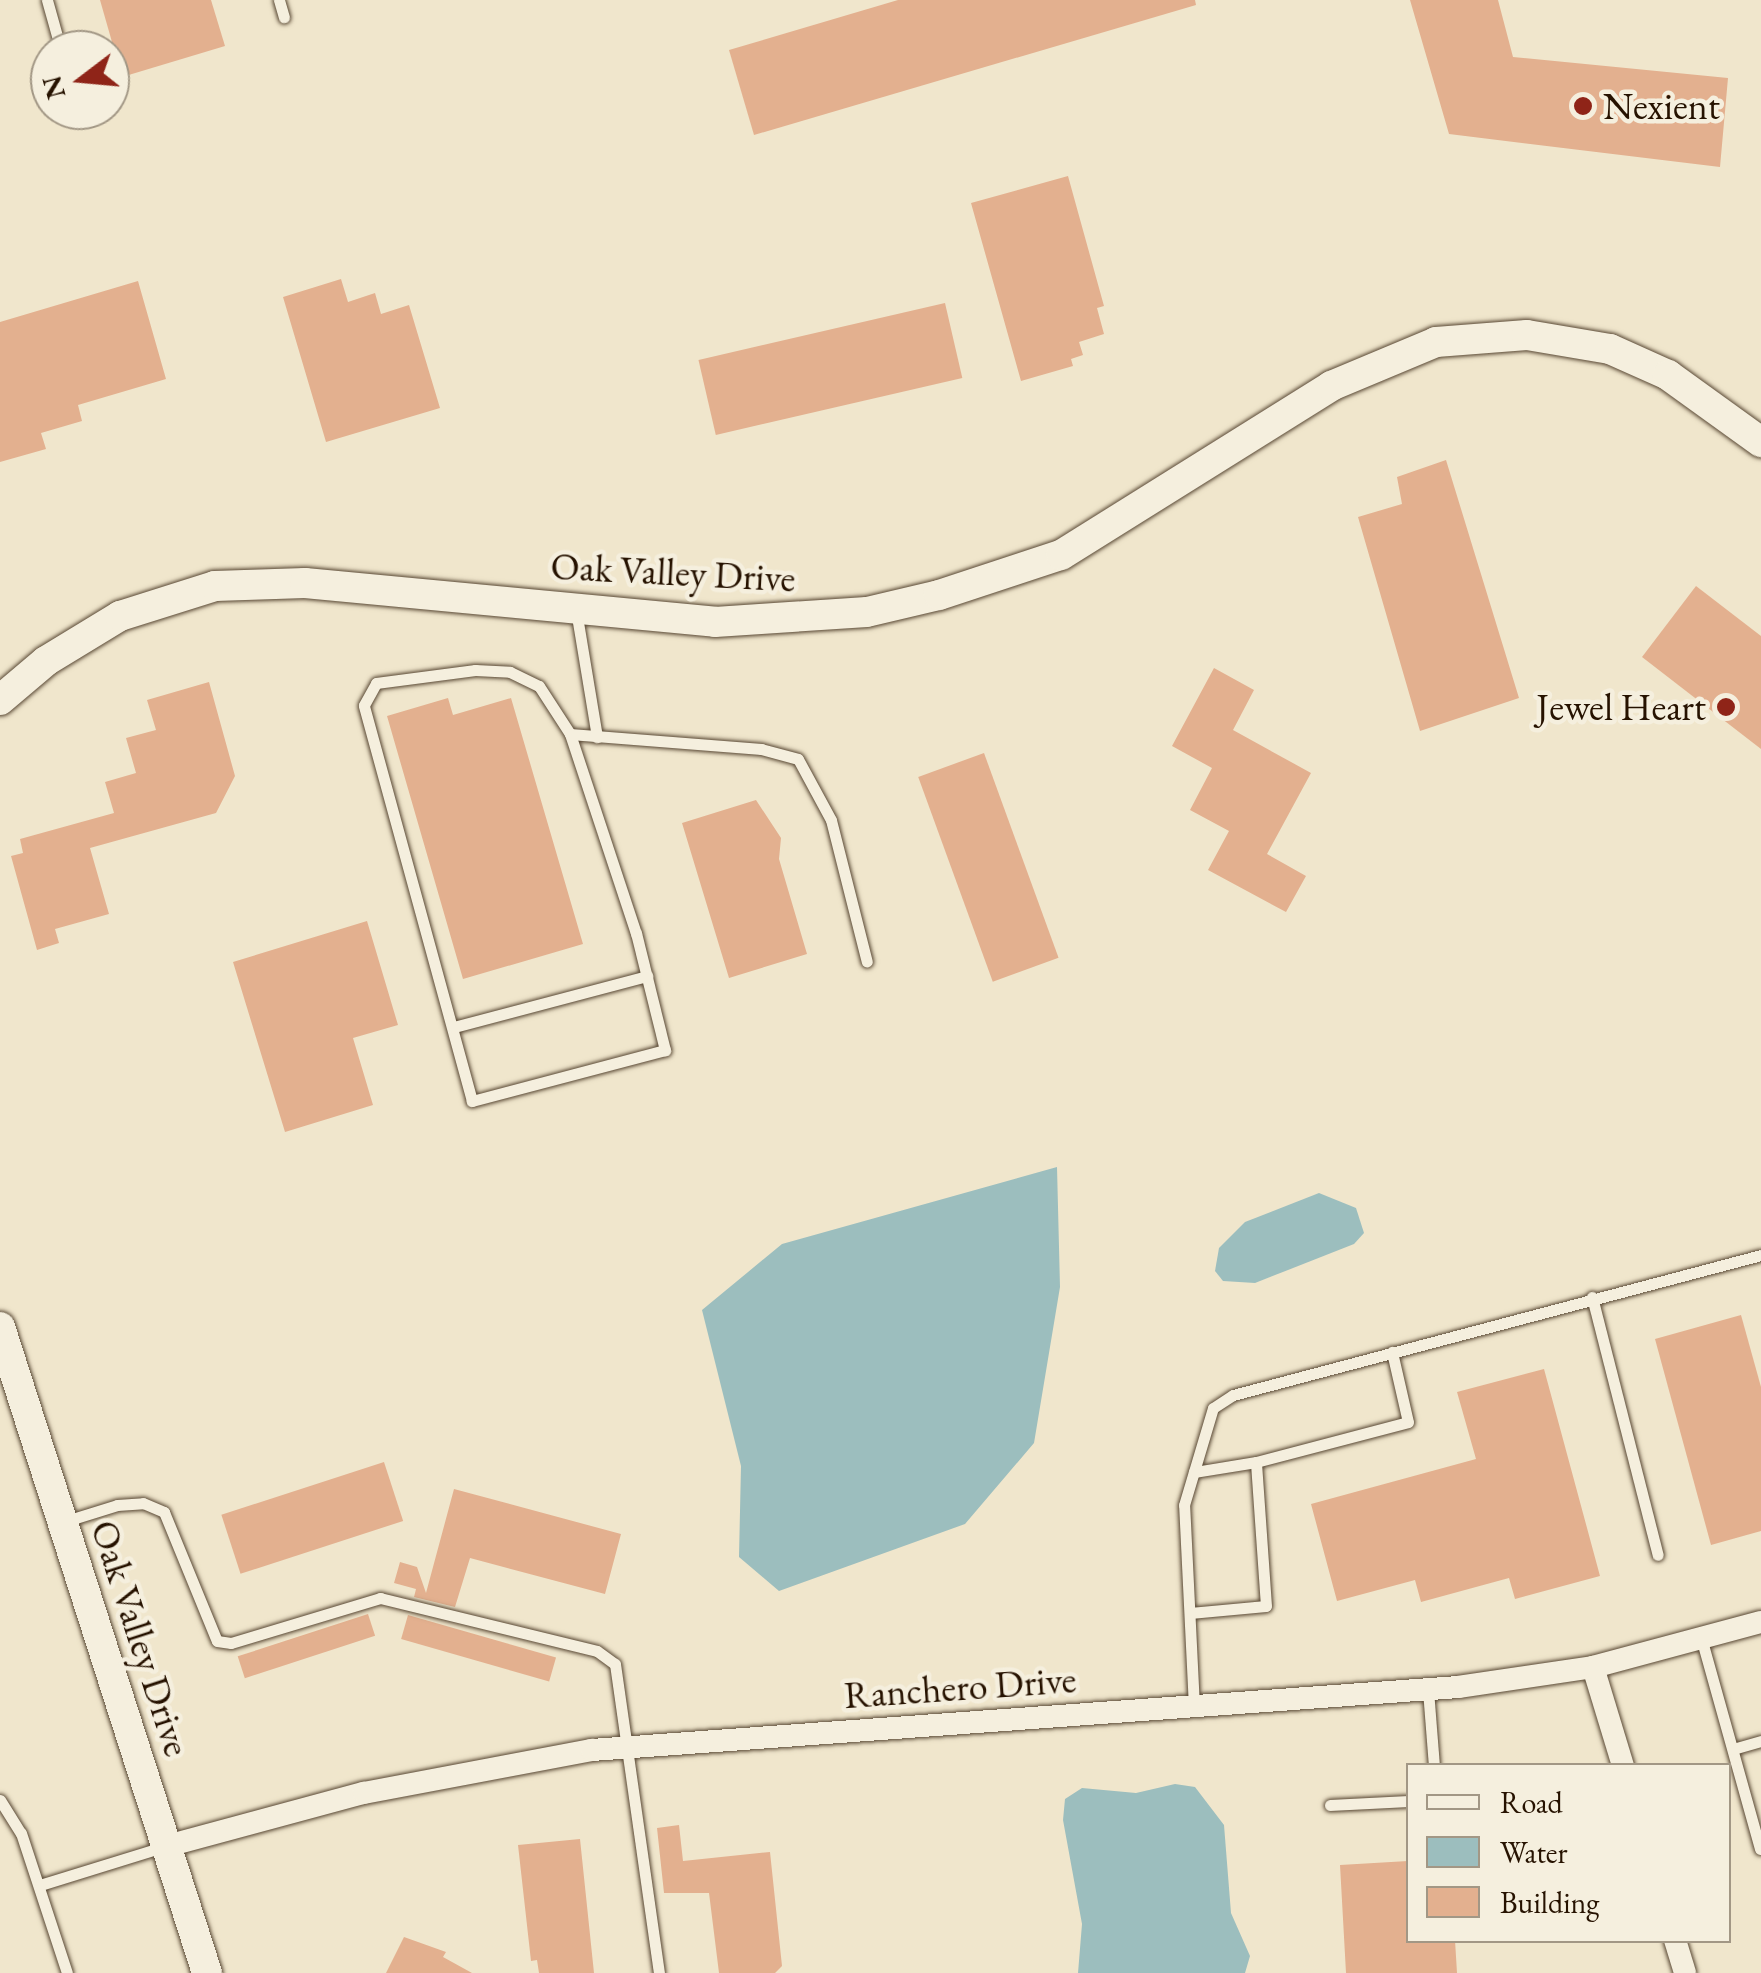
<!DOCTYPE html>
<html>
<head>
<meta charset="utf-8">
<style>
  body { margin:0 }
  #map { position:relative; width:1761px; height:1973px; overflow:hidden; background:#f0e6cc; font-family:"EB Garamond",serif }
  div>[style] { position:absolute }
  .water>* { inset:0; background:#9cbebe }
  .building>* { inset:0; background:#e3b08f; transform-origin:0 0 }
  .roads { filter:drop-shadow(0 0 2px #584733) drop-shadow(0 0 2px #584733) }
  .service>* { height:11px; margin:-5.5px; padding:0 5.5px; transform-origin:5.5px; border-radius:5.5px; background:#f5efde }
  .minor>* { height:22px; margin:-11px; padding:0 11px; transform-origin:11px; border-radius:11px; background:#f5efde }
  .tertiary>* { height:30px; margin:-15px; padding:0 15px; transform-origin:15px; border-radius:15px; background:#f5efde }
  .dots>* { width:28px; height:28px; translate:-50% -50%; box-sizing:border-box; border:5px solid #f5efde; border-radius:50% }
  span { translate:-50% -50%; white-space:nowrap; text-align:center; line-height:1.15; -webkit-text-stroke:9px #f5efde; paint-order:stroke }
  .poi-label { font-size:38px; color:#261200 }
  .left { translate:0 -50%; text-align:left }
  .right { translate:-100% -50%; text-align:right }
  .street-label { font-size:38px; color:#261200 }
  .legend { position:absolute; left:1406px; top:1763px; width:325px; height:180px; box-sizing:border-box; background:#f5efde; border:2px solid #a29785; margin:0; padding:12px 18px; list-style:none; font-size:30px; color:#261200 }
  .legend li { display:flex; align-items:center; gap:20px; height:50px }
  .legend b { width:50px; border:2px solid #a29785 }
  .north { position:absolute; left:30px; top:30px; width:100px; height:100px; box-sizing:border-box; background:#f5efde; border:2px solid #a29785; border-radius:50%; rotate:254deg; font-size:28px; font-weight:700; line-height:40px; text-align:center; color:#261200 }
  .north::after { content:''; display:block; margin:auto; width:35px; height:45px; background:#8f2418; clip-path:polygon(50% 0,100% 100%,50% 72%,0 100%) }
</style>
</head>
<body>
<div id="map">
  <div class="water">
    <i style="clip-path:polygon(1057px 1167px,1060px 1287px,1034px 1443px,965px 1524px,779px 1591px,739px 1557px,741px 1466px,702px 1310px,782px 1244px)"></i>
    <i style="clip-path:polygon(1319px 1193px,1356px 1208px,1364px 1233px,1354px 1244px,1255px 1283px,1223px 1281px,1215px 1271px,1219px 1248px,1245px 1222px)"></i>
    <i style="clip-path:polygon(1175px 1784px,1195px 1787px,1224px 1825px,1231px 1913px,1250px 1956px,1245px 1973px,1078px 1973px,1082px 1924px,1063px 1820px,1065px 1799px,1082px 1788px,1136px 1793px)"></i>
  </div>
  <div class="building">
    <i style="clip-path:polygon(100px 0,211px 0,225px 46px,122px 77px)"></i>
    <i style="clip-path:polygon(898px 0,1195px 0,1196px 5px,754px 135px,729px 50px)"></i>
    <i style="clip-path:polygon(1410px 0,1498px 0,1513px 57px,1728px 78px,1720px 167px,1449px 134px)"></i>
    <i style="clip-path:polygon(1068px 176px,1104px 306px,1097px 308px,1104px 334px,1079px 342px,1083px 355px,1071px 359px,1073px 366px,1021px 381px,971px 203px)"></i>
    <i style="clip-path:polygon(341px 279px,348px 302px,375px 293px,381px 314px,409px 305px,440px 408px,326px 442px,283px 297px)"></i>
    <i style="clip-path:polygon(138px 281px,166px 379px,78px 405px,82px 421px,41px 433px,46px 449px,0 462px,0 322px)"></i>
    <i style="left:945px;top:303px;width:77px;height:253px;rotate:77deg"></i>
    <i style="clip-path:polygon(1446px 460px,1519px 698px,1420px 731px,1358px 517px,1402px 504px,1397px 477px)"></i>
    <i style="clip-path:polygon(1696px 586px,1761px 636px,1761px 749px,1642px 657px)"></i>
    <i style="clip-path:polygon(1214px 668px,1254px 690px,1233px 730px,1311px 773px,1267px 854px,1306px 876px,1286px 912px,1208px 870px,1229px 831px,1190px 810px,1212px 768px,1172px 746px)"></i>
    <i style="clip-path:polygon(209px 682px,235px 776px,216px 813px,90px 848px,109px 914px,55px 929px,59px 943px,37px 950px,11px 856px,23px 853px,20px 839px,114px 813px,105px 782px,136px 773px,126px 738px,156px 730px,147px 700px)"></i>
    <i style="clip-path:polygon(448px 698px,453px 715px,511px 698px,583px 944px,463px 979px,387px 716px)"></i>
    <i style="left:984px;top:753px;width:218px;height:70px;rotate:70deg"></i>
    <i style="clip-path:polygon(756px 800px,781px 838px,779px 859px,807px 954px,729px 978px,682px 823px)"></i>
    <i style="clip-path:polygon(367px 921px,398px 1025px,353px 1038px,373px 1105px,285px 1132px,233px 962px)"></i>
    <i style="clip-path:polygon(1741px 1315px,1761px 1387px,1761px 1531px,1711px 1545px,1655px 1339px)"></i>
    <i style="clip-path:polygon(1544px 1369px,1600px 1576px,1515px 1599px,1509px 1578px,1421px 1602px,1415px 1580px,1337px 1601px,1311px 1504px,1476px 1459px,1457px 1392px)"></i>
    <i style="left:384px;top:1462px;width:62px;height:171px;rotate:72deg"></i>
    <i style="clip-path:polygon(454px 1489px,621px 1534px,605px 1594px,470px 1558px,455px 1607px,414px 1597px,416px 1589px,394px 1583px,400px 1562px,417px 1567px,426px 1593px)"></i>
    <i style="left:368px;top:1614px;width:23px;height:137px;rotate:72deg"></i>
    <i style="left:408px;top:1615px;width:154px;height:25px;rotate:16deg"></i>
    <i style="clip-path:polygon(679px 1825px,683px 1861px,770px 1852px,782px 1966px,775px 1973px,719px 1973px,709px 1893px,664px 1893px,657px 1828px)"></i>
    <i style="clip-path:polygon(580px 1839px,594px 1973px,539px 1973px,537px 1960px,531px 1961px,518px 1845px)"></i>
    <i style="clip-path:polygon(1408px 1861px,1408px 1940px,1455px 1940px,1457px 1973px,1346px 1973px,1340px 1865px)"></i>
    <i style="clip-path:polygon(404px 1937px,446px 1952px,443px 1957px,472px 1973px,386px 1973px)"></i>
  </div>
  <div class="roads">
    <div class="service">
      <i style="left:47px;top:0;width:52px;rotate:74.4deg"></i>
      <i style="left:279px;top:0;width:18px;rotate:74deg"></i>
      <i style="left:576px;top:610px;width:129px;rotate:80.6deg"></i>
      <i style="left:475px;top:670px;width:35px;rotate:3deg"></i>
      <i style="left:510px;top:672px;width:32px;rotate:26deg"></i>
      <i style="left:539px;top:686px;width:57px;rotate:57.1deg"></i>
      <i style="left:570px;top:734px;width:210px;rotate:71.7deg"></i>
      <i style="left:636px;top:933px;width:121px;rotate:76.1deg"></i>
      <i style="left:665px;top:1050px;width:200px;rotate:165.2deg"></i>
      <i style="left:472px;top:1101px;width:410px;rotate:-105.3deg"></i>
      <i style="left:364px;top:705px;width:25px;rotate:-61deg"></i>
      <i style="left:376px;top:683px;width:100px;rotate:-7.5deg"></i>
      <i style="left:570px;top:734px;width:192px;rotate:4.5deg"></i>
      <i style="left:761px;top:749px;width:38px;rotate:15deg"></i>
      <i style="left:798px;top:759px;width:69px;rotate:61.6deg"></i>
      <i style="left:831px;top:820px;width:146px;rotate:75.8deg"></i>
      <i style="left:454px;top:1027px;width:200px;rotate:-14.8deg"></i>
      <i style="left:1592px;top:1297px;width:266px;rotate:75.7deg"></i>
      <i style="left:1256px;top:1462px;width:157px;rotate:-14.7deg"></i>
      <i style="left:1408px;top:1422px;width:72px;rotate:-102.9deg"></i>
      <i style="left:66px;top:1521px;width:53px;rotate:-17.4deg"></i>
      <i style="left:117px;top:1505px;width:26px;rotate:-4deg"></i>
      <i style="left:143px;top:1503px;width:23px;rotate:23deg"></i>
      <i style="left:164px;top:1512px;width:139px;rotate:67.7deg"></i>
      <i style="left:217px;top:1641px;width:14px;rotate:8deg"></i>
      <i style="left:231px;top:1643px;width:156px;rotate:-16.8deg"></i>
      <i style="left:380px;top:1598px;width:223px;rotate:13.7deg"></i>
      <i style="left:597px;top:1651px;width:22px;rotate:36deg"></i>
      <i style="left:615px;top:1664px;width:312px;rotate:81.9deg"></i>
      <i style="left:1190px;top:1613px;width:76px;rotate:-5.3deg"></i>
      <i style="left:1266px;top:1606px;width:144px;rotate:-94deg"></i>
      <i style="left:1256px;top:1462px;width:63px;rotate:170.8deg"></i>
      <i style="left:1702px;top:1641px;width:216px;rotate:74.4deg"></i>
      <i style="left:1428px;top:1690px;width:76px;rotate:85.5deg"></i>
      <i style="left:1194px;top:1707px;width:202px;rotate:-92.8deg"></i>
      <i style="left:1184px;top:1505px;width:101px;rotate:-73.4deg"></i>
      <i style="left:1213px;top:1408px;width:24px;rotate:-33deg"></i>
      <i style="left:1233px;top:1395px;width:546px;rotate:-14.85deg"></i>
      <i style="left:1733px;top:1749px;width:29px;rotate:-16deg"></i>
      <i style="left:0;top:1800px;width:39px;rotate:58deg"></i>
      <i style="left:21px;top:1833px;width:147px;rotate:71.8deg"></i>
      <i style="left:1330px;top:1805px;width:78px;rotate:-2.9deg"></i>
      <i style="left:40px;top:1885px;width:129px;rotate:-17.2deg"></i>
    </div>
    <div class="minor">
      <i style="left:1593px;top:1667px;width:103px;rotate:73.1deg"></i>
      <i style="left:167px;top:1846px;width:204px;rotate:-15.1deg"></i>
      <i style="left:364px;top:1793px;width:232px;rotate:-10.7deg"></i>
      <i style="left:592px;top:1750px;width:868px;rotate:-4.16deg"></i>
      <i style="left:1458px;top:1687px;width:136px;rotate:-8.4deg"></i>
      <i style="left:1593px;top:1667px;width:174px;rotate:-15deg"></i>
      <i style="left:1675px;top:1940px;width:34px;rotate:73deg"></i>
    </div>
    <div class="tertiary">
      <i style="left:0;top:700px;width:60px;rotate:-40.3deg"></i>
      <i style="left:46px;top:661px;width:87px;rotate:-31.3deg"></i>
      <i style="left:120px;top:616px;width:100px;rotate:-17.5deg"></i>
      <i style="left:215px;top:586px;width:90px;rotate:-1.9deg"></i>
      <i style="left:305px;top:583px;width:412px;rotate:5.4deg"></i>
      <i style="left:715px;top:622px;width:152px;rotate:-3.8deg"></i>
      <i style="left:867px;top:612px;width:74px;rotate:-13.3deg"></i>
      <i style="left:939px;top:595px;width:128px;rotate:-18.2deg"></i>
      <i style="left:1061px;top:555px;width:319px;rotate:-32deg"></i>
      <i style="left:1331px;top:386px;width:114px;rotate:-22.7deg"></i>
      <i style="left:1436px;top:342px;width:91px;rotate:-4.4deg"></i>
      <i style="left:1527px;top:335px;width:84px;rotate:9.6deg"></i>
      <i style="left:1610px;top:349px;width:64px;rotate:24.1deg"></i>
      <i style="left:1668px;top:375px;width:115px;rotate:35.8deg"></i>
      <i style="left:0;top:1327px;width:678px;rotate:72.23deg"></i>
    </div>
  </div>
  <div class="dots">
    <i style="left:1583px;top:106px;background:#8f2418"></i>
    <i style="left:1726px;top:707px;background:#8f2418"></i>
  </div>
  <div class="poi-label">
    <span class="left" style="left:1603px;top:106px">Nexient</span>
    <span class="right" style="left:1706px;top:707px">Jewel Heart</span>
  </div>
  <div class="street-label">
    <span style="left:673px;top:572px;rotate:3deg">Oak Valley Drive</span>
    <span style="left:141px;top:1638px;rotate:72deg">Oak Valley Drive</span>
    <span style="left:960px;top:1687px;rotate:-4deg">Ranchero Drive</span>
  </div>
  <ul class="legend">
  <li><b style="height:12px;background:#f5efde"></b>Road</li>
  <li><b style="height:28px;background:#9cbebe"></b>Water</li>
  <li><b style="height:28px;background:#e3b08f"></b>Building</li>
  </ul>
  <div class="north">N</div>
</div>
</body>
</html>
